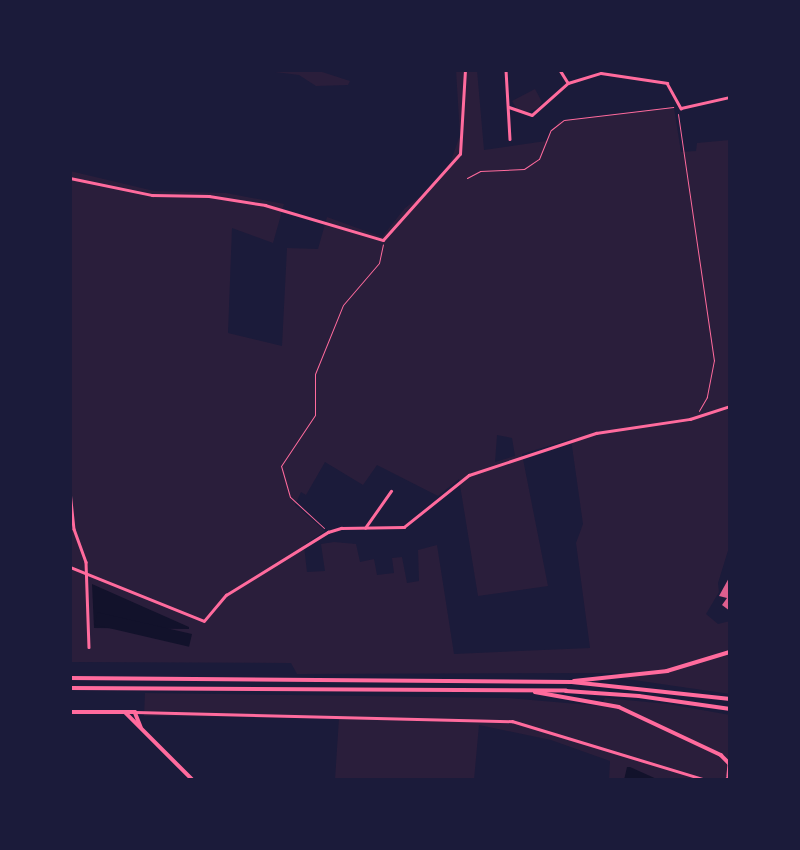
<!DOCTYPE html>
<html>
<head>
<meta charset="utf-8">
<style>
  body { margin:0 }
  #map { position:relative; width:800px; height:850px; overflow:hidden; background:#1b1b3a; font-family:"Sofia Sans Condensed",sans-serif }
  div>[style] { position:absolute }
  .green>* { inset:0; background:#2a1e3b }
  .water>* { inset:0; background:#12122b; transform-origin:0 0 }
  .building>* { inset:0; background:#dd5f8e }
  .path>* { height:1px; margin:-0.5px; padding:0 0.5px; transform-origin:0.5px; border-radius:0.5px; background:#ff6b9d }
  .minor>* { height:2.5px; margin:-1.25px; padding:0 1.25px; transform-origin:1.25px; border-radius:1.25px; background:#ff6b9d }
  .tertiary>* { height:2.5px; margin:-1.25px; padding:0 1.25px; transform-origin:1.25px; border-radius:1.25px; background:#ff6b9d }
  .secondary>* { height:3.5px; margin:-1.75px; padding:0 1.75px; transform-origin:1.75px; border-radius:1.75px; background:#ff6b9d }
  .trunk>* { height:3.5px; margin:-1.75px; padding:0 1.75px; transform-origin:1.75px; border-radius:1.75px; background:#ff6b9d }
  span { translate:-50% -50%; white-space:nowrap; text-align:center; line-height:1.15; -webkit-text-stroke:6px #1b1b3a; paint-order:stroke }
  .frame { position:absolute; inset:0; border:72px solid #1b1b3a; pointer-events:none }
</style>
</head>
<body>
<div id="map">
  <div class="green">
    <i style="clip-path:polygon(259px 70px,316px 70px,350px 81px,348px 85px,316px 86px,299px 75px)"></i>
    <i style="clip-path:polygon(evenodd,456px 70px,477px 70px,484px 150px,546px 141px,559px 121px,674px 108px,681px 152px,696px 151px,697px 143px,730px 140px,730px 544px,718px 583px,719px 592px,706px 614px,718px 624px,730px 621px,730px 694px,627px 679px,617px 673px,297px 674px,291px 663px,70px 662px,70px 171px,154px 191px,226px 193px,284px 204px,273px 243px,232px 228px,228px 333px,282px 346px,287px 248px,318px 249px,327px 217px,382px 237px,405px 208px,430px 189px,451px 161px,460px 135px,456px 70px,497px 435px,512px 438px,515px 456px,495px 462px,497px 435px,456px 70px,571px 439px,583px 524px,576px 543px,590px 648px,454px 654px,437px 545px,418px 550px,419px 581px,407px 583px,402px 557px,392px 558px,394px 573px,377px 575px,374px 559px,360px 562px,356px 544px,334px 542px,321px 544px,325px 571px,307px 572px,304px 545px,325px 531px,295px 505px,301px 492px,306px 495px,325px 462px,363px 485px,377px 465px,438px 496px,459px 479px,478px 596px,548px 586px,522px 454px,571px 439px)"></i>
    <i style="clip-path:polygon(535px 89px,542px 102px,538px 108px,528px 112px,517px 109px,512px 101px)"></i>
    <i style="clip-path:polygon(145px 693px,507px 698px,601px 706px,605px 698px,668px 704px,730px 715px,730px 780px,609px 780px,610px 761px,551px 740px,479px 725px,474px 780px,335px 780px,339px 718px,144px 716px)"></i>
  </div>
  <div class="water">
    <i style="clip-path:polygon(92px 584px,189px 627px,189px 629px,94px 628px)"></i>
    <i style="left:192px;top:634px;width:13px;height:97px;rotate:103deg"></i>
    <i style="clip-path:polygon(627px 767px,630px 767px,659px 780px,624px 780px)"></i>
  </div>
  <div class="building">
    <i style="clip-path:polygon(730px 576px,730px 611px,722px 605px,727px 598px,719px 596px)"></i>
  </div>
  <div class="path">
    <i style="left:678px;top:114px;width:249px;rotate:81.7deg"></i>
    <i style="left:714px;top:360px;width:38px;rotate:101deg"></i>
    <i style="left:707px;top:397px;width:16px;rotate:120deg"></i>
    <i style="left:467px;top:178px;width:15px;rotate:-28deg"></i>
    <i style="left:480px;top:171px;width:44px;rotate:-2.6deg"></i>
    <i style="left:524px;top:169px;width:18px;rotate:-34deg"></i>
    <i style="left:539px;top:159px;width:31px;rotate:-68deg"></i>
    <i style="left:551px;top:130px;width:16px;rotate:-38deg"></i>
    <i style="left:564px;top:120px;width:110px;rotate:-6.8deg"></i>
    <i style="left:324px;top:528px;width:46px;rotate:-137.6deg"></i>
    <i style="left:290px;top:497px;width:32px;rotate:-106deg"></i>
    <i style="left:281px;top:466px;width:61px;rotate:-56.3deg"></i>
    <i style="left:315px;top:415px;width:41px;rotate:-90deg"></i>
    <i style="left:315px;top:374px;width:74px;rotate:-67.9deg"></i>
    <i style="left:343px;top:305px;width:55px;rotate:-49.4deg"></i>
    <i style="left:379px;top:263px;width:19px;rotate:-78deg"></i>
  </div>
  <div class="minor">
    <i style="left:506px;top:70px;width:69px;rotate:86.7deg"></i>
    <i style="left:560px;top:70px;width:15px;rotate:58deg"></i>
    <i style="left:509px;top:107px;width:24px;rotate:19deg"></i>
    <i style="left:532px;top:115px;width:48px;rotate:-41.6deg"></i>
    <i style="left:568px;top:83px;width:34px;rotate:-17deg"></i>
    <i style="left:601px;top:73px;width:67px;rotate:8.6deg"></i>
    <i style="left:667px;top:83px;width:29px;rotate:61deg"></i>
    <i style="left:681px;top:108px;width:50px;rotate:-12.7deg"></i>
    <i style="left:70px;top:178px;width:84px;rotate:11.7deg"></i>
    <i style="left:152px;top:195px;width:57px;rotate:1deg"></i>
    <i style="left:209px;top:196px;width:57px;rotate:9.1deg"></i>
    <i style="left:265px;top:205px;width:123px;rotate:16.5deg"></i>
    <i style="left:383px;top:240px;width:115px;rotate:-48.2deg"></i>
    <i style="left:460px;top:154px;width:84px;rotate:-86.6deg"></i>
    <i style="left:70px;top:491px;width:38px;rotate:84deg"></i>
    <i style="left:74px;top:529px;width:35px;rotate:70deg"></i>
    <i style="left:86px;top:562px;width:85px;rotate:88deg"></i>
    <i style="left:365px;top:528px;width:45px;rotate:-54.9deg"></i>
    <i style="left:70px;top:567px;width:144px;rotate:21.9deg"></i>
    <i style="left:204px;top:621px;width:34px;rotate:-50deg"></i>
    <i style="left:226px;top:595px;width:120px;rotate:-31.7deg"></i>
    <i style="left:328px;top:532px;width:14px;rotate:-17deg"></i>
    <i style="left:341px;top:528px;width:63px;rotate:-0.9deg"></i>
    <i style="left:404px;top:527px;width:83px;rotate:-38.7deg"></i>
    <i style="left:469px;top:475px;width:134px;rotate:-18.3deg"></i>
    <i style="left:596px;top:433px;width:95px;rotate:-8.5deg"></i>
    <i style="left:690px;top:419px;width:42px;rotate:-18deg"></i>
  </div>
  <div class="tertiary">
    <i style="left:135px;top:712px;width:377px;rotate:1.4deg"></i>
    <i style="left:512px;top:721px;width:203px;rotate:16.9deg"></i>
    <i style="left:725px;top:780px;width:7px;rotate:-45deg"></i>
  </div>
  <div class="secondary">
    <i style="left:70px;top:712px;width:65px"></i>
    <i style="left:135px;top:712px;width:16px;rotate:68deg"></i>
    <i style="left:125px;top:712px;width:96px;rotate:45deg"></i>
  </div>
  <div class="trunk">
    <i style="left:70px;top:678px;width:502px;rotate:0.46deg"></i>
    <i style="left:572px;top:682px;width:159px;rotate:6.1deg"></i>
    <i style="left:574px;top:681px;width:94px;rotate:-6.1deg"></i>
    <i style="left:667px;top:671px;width:66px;rotate:-16.8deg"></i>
    <i style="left:70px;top:688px;width:496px;rotate:0.3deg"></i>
    <i style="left:566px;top:691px;width:73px;rotate:3.9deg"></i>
    <i style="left:639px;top:696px;width:92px;rotate:8.1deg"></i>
    <i style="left:535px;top:692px;width:85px;rotate:10.1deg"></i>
    <i style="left:619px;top:707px;width:113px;rotate:25.2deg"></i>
    <i style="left:721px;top:755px;width:13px;rotate:45deg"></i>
    <i style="left:730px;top:764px;width:12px;rotate:95deg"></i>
  </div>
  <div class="frame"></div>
</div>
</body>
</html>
